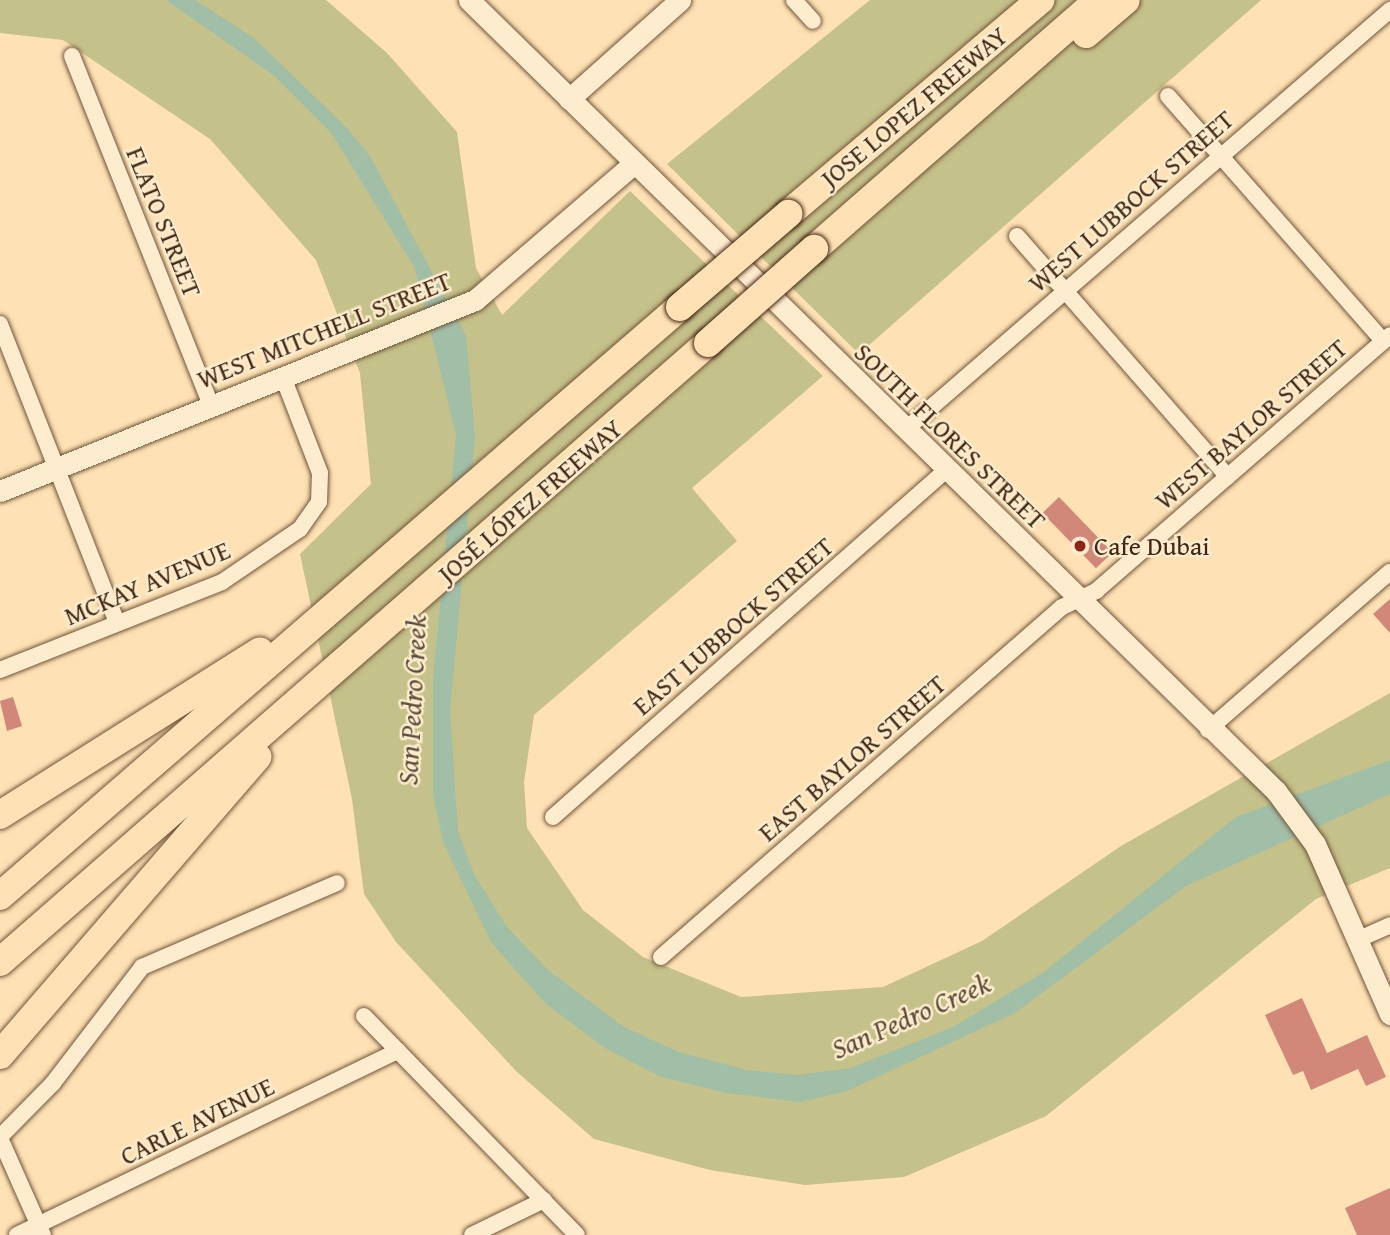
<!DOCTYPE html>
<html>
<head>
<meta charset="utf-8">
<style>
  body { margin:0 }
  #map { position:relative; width:1390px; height:1235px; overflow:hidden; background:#fee1b4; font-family:"Gentium Book Plus",serif }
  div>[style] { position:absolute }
  .green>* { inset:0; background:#c5c18a }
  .water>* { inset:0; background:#a1bea7 }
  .building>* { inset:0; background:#d28878; transform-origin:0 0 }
  .roads { filter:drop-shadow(0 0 2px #71553b) drop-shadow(0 0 2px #71553b) }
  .street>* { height:16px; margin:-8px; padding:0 8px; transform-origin:8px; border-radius:8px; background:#feecce }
  .secondary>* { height:21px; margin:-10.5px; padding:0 10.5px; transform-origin:10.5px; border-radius:10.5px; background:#feecce }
  .highway>* { height:28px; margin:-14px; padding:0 14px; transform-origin:14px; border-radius:14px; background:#fee1b4 }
  .bridges { filter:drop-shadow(0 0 2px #422613) drop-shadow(0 0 2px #422613) }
  .highway-bridge>* { height:28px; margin:-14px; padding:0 14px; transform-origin:14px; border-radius:14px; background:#fee1b4 }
  .dots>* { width:19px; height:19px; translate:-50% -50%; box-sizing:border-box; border:4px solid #feecce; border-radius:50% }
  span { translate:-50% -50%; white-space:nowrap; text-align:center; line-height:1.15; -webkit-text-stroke:5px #feecce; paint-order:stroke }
  .street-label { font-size:26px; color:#422613 }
  .poi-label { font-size:26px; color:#422613 }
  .left { translate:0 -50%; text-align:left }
  .water-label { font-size:28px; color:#5a4c38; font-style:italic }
</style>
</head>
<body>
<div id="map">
  <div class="green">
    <i style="clip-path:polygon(0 0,326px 0,387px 53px,457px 132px,476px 268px,502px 315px,630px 191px,823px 376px,692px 488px,737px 541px,534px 715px,524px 782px,527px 828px,583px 910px,643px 957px,741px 997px,883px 987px,982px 941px,1121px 846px,1390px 693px,1390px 868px,1316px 899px,1046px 1116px,904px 1177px,805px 1185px,710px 1170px,594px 1139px,517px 1072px,396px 942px,364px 894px,352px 799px,300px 554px,371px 484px,360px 373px,316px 260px,210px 139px,63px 40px,0 33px)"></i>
    <i style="clip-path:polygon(870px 0,1261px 0,859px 354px,667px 164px)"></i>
  </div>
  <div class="water">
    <i style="clip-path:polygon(166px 0,195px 0,254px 38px,346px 127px,370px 156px,466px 336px,475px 437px,450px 711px,458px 831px,474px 874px,507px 927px,549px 971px,624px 1027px,679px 1052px,747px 1070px,796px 1075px,851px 1068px,953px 1027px,1044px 972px,1236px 817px,1390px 760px,1390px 794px,1186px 886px,1015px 1013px,847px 1091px,800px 1102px,726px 1093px,661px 1077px,605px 1048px,546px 1004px,491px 942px,443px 842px,433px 795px,433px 680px,456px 435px,415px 268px,332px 134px,272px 74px)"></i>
  </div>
  <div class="building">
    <i style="left:1059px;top:497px;width:77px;height:23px;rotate:46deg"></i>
    <i style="clip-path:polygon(1390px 599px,1390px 633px,1373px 614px)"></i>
    <i style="clip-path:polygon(13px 697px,22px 726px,7px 731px,0 701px)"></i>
    <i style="clip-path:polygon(1302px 998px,1327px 1053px,1367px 1035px,1386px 1077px,1366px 1086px,1358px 1069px,1311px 1090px,1303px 1071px,1293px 1075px,1265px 1015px)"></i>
    <i style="clip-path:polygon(1390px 1188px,1390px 1235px,1357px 1235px,1345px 1208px)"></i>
  </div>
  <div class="roads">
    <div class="street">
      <i style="left:794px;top:0;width:28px;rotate:48deg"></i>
      <i style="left:72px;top:56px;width:376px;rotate:68.3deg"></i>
      <i style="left:1168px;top:96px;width:326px;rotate:48.7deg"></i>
      <i style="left:1017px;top:236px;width:320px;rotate:48.8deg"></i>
      <i style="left:0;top:324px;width:320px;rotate:68.6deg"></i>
      <i style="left:905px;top:430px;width:642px;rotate:-40.89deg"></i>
      <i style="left:0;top:670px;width:239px;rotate:-21.6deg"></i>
      <i style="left:222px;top:582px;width:94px;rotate:-34.2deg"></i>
      <i style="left:300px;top:529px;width:33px;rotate:-55deg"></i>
      <i style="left:319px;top:502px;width:29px;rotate:-88deg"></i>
      <i style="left:320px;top:473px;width:103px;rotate:-111.1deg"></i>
      <i style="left:1208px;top:730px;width:241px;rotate:-41deg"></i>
      <i style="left:553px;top:817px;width:523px;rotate:-41.43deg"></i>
      <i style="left:1357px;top:940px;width:36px;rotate:-24deg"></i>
      <i style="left:661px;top:957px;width:532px;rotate:-41.12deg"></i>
      <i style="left:1062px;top:607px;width:38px;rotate:-25deg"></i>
      <i style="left:1096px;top:591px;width:390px;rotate:-41deg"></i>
      <i style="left:364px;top:1016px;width:305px;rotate:45.8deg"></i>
      <i style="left:0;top:1137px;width:76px;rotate:-45.5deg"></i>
      <i style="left:53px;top:1083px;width:146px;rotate:-52.5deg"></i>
      <i style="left:142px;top:967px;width:212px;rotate:-23.3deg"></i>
      <i style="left:0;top:1138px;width:106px;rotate:66.1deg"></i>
      <i style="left:17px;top:1235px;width:423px;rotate:-25.8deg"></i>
      <i style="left:472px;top:1235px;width:80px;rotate:-25.9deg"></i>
    </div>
    <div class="secondary">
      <i style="left:469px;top:0;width:1130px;rotate:44.43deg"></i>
      <i style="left:1276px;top:791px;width:66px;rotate:53.7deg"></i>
      <i style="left:1315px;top:844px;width:186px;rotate:66.2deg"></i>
      <i style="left:569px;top:99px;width:149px;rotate:-41.7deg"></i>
      <i style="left:0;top:491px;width:512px;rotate:-21.91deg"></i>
      <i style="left:475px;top:300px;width:208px;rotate:-40.7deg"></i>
    </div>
    <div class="highway">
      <i style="left:1086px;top:34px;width:52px;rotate:-40.4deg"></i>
      <i style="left:788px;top:214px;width:331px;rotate:-40.3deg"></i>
      <i style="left:814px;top:249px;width:378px;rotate:-41.2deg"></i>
      <i style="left:0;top:815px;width:307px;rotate:-32.2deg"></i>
      <i style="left:0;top:896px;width:900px;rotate:-40.9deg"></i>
      <i style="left:0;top:962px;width:940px;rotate:-41.16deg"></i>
      <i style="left:0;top:1055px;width:394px;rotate:-49.2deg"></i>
    </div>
  </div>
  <div class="bridges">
    <div class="highway-bridge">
      <i style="left:680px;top:307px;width:143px;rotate:-40.7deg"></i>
      <i style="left:708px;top:343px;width:142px;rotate:-41.6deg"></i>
    </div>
  </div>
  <div class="dots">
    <i style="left:1080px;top:546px;background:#8f2418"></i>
  </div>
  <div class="street-label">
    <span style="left:914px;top:107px;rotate:-40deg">JOSE LOPEZ FREEWAY</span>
    <span style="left:1131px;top:201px;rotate:-41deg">WEST LUBBOCK STREET</span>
    <span style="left:164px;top:222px;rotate:68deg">FLATO STREET</span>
    <span style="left:324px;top:330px;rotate:-22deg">WEST MITCHELL STREET</span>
    <span style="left:1251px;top:424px;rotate:-41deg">WEST BAYLOR STREET</span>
    <span style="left:950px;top:436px;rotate:44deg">SOUTH FLORES STREET</span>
    <span style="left:530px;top:501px;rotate:-41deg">JOSÉ LÓPEZ FREEWAY</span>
    <span style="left:147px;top:583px;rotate:-23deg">MCKAY AVENUE</span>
    <span style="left:733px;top:626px;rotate:-41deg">EAST LUBBOCK STREET</span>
    <span style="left:852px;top:758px;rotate:-41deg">EAST BAYLOR STREET</span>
    <span style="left:197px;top:1121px;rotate:-26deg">CARLE AVENUE</span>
  </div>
  <div class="poi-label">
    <span class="left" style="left:1094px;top:546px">Cafe Dubai</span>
  </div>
  <div class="water-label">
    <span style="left:412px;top:700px;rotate:-87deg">San Pedro Creek</span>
    <span style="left:911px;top:1016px;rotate:-24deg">San Pedro Creek</span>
  </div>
</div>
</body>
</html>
